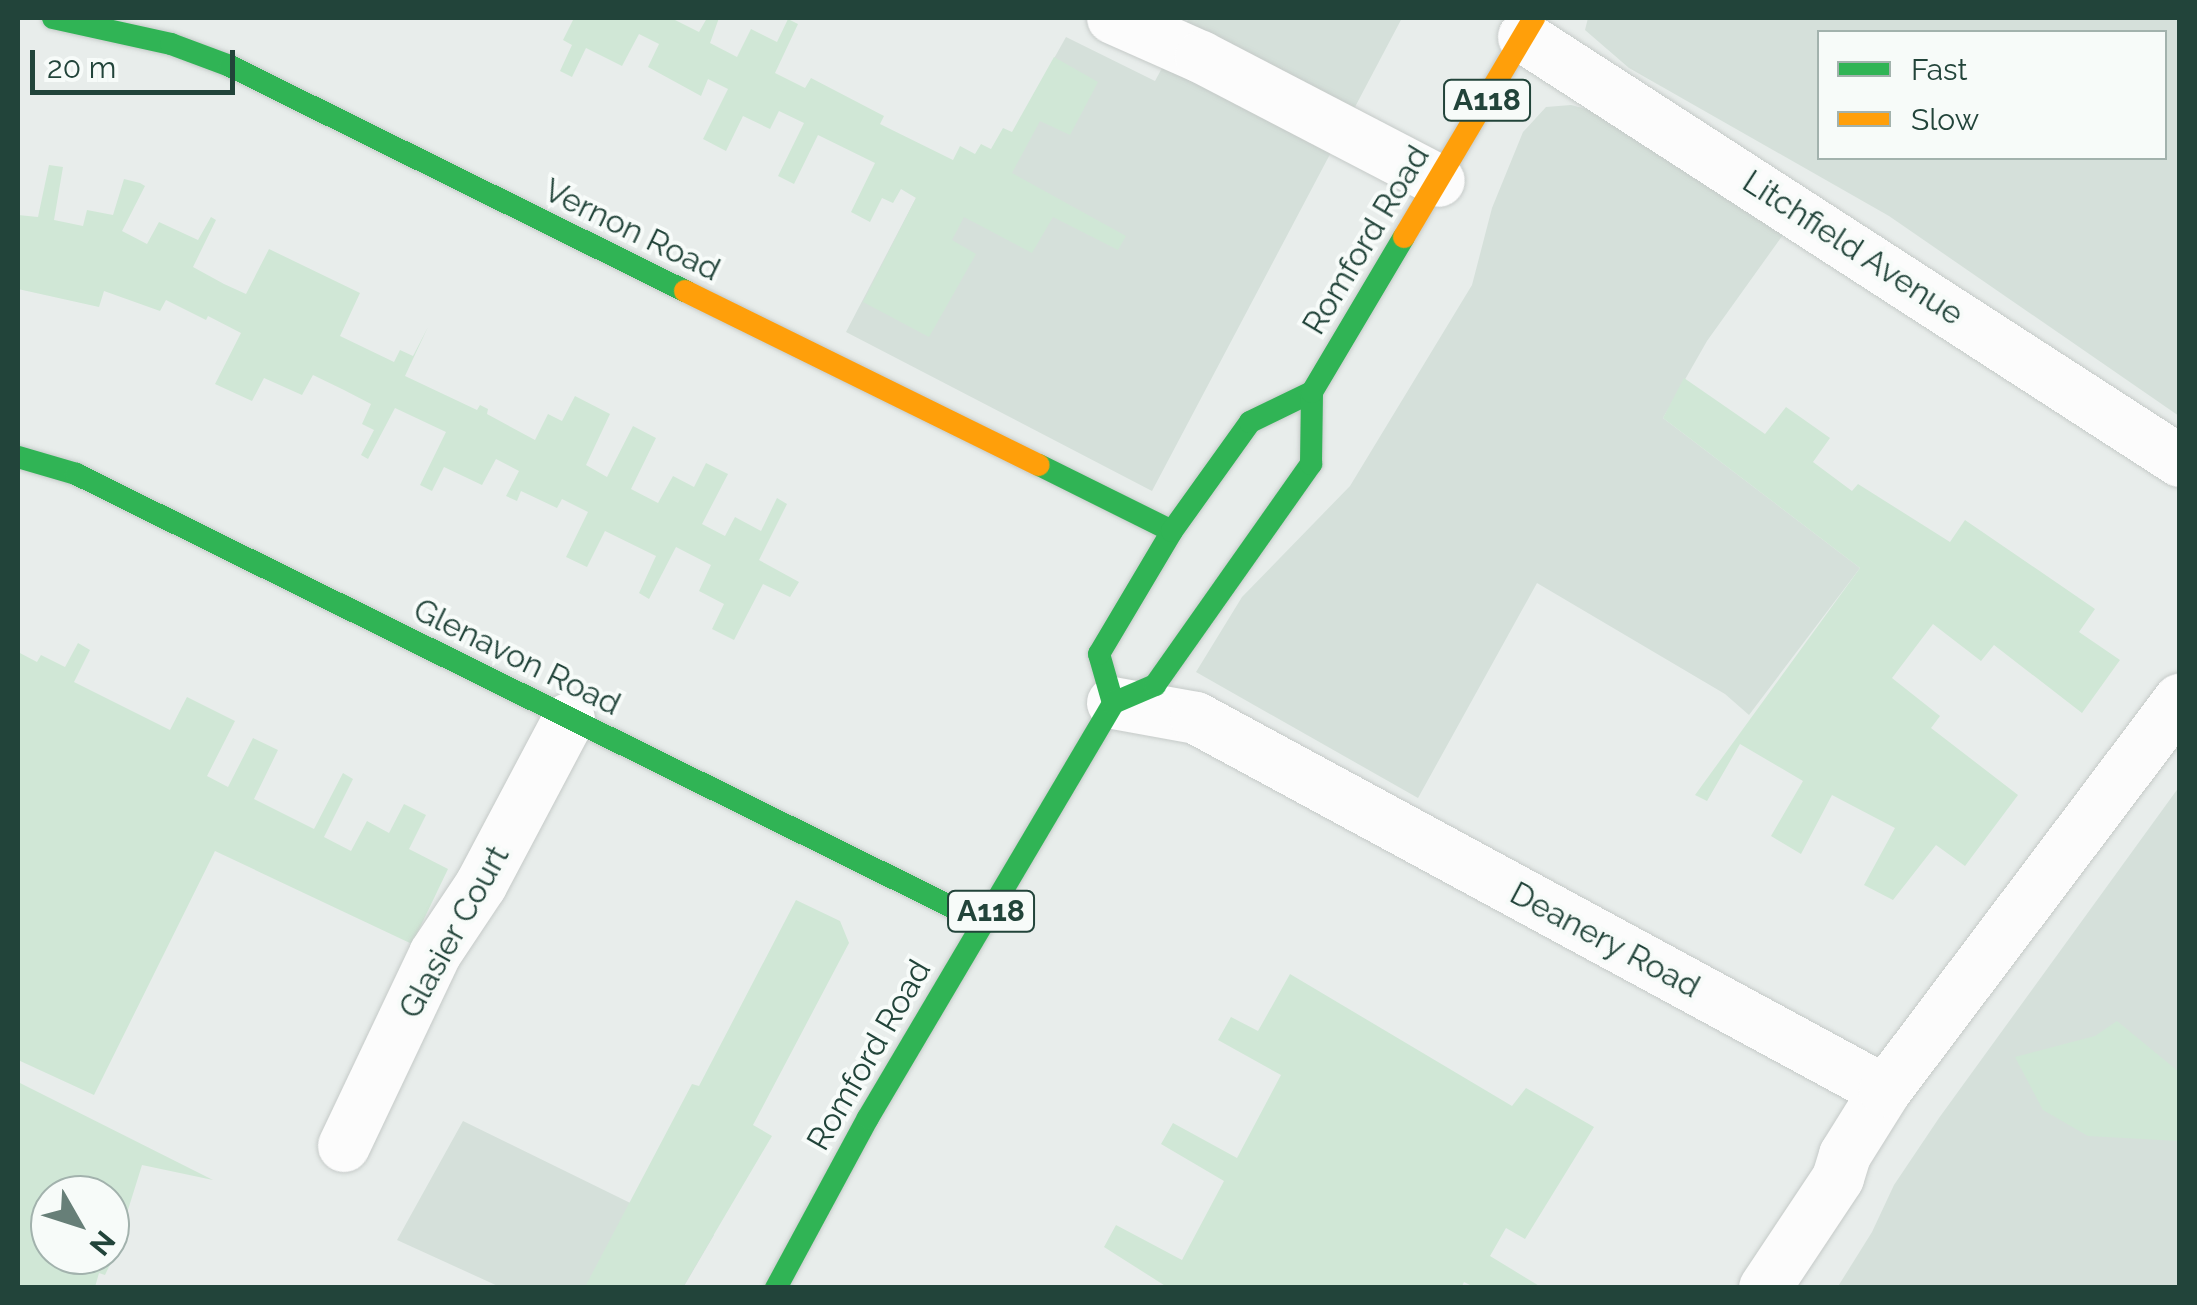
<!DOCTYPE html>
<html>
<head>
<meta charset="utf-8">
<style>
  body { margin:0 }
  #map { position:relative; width:2197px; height:1305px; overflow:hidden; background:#e8edeb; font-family:Raleway,sans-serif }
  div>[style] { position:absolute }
  .built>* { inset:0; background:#d5e0da }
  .green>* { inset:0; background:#d0e7d6 }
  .roads { filter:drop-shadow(0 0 2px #c5cac8) drop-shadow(0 0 2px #c5cac8) }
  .street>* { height:52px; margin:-26px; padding:0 26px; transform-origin:26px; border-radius:26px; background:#fcfcfc }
  .fast>* { height:22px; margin:-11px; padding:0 11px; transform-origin:11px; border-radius:11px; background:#30b455 }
  .slow>* { height:22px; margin:-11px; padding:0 11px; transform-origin:11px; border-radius:11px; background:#ff9f0a }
  span { translate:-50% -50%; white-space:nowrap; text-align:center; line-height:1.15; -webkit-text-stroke:8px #f7fbf9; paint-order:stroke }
  .shield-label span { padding:2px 8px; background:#f7fbf9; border:2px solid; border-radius:8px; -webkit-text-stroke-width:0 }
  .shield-label { font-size:30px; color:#22443a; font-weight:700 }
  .street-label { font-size:32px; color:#22443a }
  .frame { position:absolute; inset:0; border:20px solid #22443a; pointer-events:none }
  .legend { position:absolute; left:1817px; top:30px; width:350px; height:130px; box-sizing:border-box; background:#f7fbf9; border:2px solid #a2b2ad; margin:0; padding:12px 18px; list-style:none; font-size:30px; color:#22443a }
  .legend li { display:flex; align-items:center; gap:20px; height:50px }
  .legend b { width:50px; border:2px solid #a2b2ad }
  .north { position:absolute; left:30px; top:1175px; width:100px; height:100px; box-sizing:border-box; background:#f7fbf9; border:2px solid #a2b2ad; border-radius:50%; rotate:129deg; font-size:28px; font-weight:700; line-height:40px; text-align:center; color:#22443a }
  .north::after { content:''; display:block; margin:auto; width:35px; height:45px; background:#677f78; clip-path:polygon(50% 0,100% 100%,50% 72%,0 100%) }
  .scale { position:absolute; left:30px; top:50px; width:205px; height:45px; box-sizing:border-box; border:5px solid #22443a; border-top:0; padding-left:12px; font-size:30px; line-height:35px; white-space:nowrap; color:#22443a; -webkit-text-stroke:8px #f7fbf9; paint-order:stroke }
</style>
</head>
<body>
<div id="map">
  <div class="built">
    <i style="clip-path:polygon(1189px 18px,1402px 18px,1152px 491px,846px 332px,930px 171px,978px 194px,1066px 37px,1155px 81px)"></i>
    <i style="clip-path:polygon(evenodd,1588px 18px,2179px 18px,2179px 416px,1889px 216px,1629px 68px,1585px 30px,1588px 18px,1820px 32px,2164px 32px,2164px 158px,1820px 158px,1820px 32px)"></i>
    <i style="clip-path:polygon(1571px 105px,1594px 111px,1785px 232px,1707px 341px,1663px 418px,1860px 568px,1749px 715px,1725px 694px,1537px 583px,1418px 798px,1196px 672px,1242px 597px,1350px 486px,1472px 285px,1492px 208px,1523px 132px,1546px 107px)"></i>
    <i style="clip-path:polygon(2179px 787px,2179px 1287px,1837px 1288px,1872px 1232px,1894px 1185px,1939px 1118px)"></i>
    <i style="clip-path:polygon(463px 1121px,667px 1221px,714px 1235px,683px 1288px,500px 1287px,397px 1240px)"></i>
  </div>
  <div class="green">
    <i style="clip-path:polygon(574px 18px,671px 18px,699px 32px,707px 18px,719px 18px,710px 43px,737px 57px,751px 29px,777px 42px,788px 19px,798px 24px,775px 73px,805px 88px,811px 78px,884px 116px,880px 124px,953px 160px,960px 146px,975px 154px,981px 144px,991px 149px,1003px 128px,1012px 132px,1054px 57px,1098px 82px,1070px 135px,1040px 121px,1012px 173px,1126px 236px,1118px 250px,1053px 217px,1032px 253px,964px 217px,952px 240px,976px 254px,929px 337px,863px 302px,916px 198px,901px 189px,893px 203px,882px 198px,870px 222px,851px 212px,875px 163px,818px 135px,794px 184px,778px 176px,804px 123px,779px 111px,770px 129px,743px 116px,726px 151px,703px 139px,728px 89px,708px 79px,701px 96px,648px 67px,659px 44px,639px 34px,622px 66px,586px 48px,572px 77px,560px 71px,572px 45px,563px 40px)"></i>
    <i style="clip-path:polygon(49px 165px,63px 167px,54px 220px,83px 226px,87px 210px,113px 215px,124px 179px,140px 183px,145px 186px,122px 231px,147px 244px,159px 222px,198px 240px,211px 217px,216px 220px,193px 267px,224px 284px,246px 294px,269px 249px,360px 293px,340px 336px,394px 362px,400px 350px,413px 356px,428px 327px,405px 376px,477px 410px,480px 405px,488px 409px,487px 414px,535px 440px,548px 414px,562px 421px,575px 396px,610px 414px,586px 465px,607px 477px,633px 426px,656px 438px,631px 489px,658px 503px,673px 476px,694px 487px,706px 463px,728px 474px,702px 524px,725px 536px,735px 517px,761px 531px,777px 498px,787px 504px,759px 560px,799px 582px,790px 597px,763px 584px,734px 640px,712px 629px,724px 604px,699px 591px,711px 565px,676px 547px,649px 599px,639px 593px,656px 556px,605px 531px,587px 567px,566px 557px,588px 512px,562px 499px,557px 508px,521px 491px,517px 501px,506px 496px,519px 471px,496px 459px,482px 485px,444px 467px,432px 491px,420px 485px,446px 432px,395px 408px,368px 459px,361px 455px,374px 430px,362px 424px,371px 404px,344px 390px,313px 375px,302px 395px,264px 378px,252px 401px,215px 384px,241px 333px,208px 316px,206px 320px,166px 300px,160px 311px,104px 291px,99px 307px,18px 289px,18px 215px,38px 217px)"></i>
    <i style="clip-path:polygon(1684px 378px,1765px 434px,1786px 407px,1830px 438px,1813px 462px,1852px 491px,1858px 484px,1950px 542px,1965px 520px,2095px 609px,2079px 632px,2120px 660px,2082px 713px,1994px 645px,1981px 661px,1933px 624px,1892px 678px,1940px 716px,1931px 728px,2018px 795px,1965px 866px,1936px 845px,1893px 900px,1864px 885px,1895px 828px,1832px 795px,1801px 854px,1771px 836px,1803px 781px,1740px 744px,1707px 801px,1695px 795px,1860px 568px,1663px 418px)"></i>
    <i style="clip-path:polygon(78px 643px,90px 650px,74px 682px,170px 730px,187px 697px,235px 721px,207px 776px,228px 787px,253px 738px,278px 750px,254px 799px,314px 829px,343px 773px,353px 779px,324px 837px,351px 851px,367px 821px,389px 833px,404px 804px,426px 815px,409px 849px,448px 869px,412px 944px,215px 851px,94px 1095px,18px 1060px,18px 652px,37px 662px,41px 655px,65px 667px)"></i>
    <i style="clip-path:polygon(796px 900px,840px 921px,849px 943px,753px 1125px,772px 1136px,683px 1287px,585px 1287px,692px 1084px,699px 1086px)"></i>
    <i style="clip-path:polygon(1290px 974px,1512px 1106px,1526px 1088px,1594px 1127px,1525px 1239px,1506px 1228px,1490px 1256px,1541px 1287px,1474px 1287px,1464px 1282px,1461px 1288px,1167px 1287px,1104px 1247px,1116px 1225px,1182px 1260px,1224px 1181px,1161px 1144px,1173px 1123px,1237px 1158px,1281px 1075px,1218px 1040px,1231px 1017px,1258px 1031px)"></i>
    <i style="clip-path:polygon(2117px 1021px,2179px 1072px,2179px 1141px,2088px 1136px,2043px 1110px,2015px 1057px,2095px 1036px)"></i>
    <i style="clip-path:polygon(evenodd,18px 1082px,213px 1180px,142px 1165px,113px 1258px,105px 1275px,99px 1273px,95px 1287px,18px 1287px,18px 1082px,50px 1195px,110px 1195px,110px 1255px,50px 1255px,50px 1195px)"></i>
  </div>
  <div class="roads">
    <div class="street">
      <i style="left:1113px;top:18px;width:96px;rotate:23.9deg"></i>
      <i style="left:1201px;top:57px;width:268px;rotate:27.5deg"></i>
      <i style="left:1524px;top:37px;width:781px;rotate:32.88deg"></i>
      <i style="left:1113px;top:703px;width:84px;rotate:10.2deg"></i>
      <i style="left:1196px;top:718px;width:783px;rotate:28.43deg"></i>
      <i style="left:344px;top:1146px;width:212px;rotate:-64.6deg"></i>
      <i style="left:435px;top:954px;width:83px;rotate:-56.3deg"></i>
      <i style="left:481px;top:885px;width:188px;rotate:-62.1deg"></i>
      <i style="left:1765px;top:1288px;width:132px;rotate:-56.4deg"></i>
      <i style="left:1838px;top:1178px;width:24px;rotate:-73deg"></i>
      <i style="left:1845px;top:1155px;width:75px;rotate:-58deg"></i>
      <i style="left:1885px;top:1091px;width:490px;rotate:-53deg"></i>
    </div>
    <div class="fast">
      <i style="left:53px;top:18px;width:121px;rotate:12.4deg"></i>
      <i style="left:171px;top:44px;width:63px;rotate:20.4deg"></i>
      <i style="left:230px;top:66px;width:508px;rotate:26.31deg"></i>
      <i style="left:18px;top:457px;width:60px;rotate:16.3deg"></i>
      <i style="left:76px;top:474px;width:1013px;rotate:26.31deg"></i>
      <i style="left:1039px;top:465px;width:148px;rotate:26.4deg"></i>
      <i style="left:1113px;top:703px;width:51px;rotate:-105.9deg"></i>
      <i style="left:1099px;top:654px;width:143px;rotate:-59.3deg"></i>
      <i style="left:1172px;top:531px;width:134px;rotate:-54.4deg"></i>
      <i style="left:1250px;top:422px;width:69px;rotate:-25.8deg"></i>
      <i style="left:776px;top:1288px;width:193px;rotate:-61.6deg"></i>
      <i style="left:868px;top:1118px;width:482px;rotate:-59.4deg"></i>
      <i style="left:1113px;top:703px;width:46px;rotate:-23.2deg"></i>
      <i style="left:1155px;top:685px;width:271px;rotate:-54.8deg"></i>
      <i style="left:1311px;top:464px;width:72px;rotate:-89.2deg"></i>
      <i style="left:1312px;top:392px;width:180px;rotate:-59.3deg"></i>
    </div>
    <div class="slow">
      <i style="left:1404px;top:237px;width:255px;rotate:-59.3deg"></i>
      <i style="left:685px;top:291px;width:394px;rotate:26.2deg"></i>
    </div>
  </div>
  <div class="shield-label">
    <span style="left:1487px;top:100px">A118</span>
    <span style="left:991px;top:911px">A118</span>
  </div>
  <div class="street-label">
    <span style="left:632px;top:230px;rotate:26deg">Vernon Road</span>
    <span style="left:1366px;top:240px;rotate:-59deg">Romford Road</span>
    <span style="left:1853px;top:248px;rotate:33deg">Litchfield Avenue</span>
    <span style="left:517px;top:657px;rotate:26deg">Glenavon Road</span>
    <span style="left:454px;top:932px;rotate:-61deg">Glasier Court</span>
    <span style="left:1605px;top:940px;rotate:28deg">Deanery Road</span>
    <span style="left:869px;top:1055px;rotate:-60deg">Romford Road</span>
  </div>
  <div class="frame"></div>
  <ul class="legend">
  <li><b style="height:12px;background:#30b455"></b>Fast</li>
  <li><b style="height:12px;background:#ff9f0a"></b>Slow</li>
  </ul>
  <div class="north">N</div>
  <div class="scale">20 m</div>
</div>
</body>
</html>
